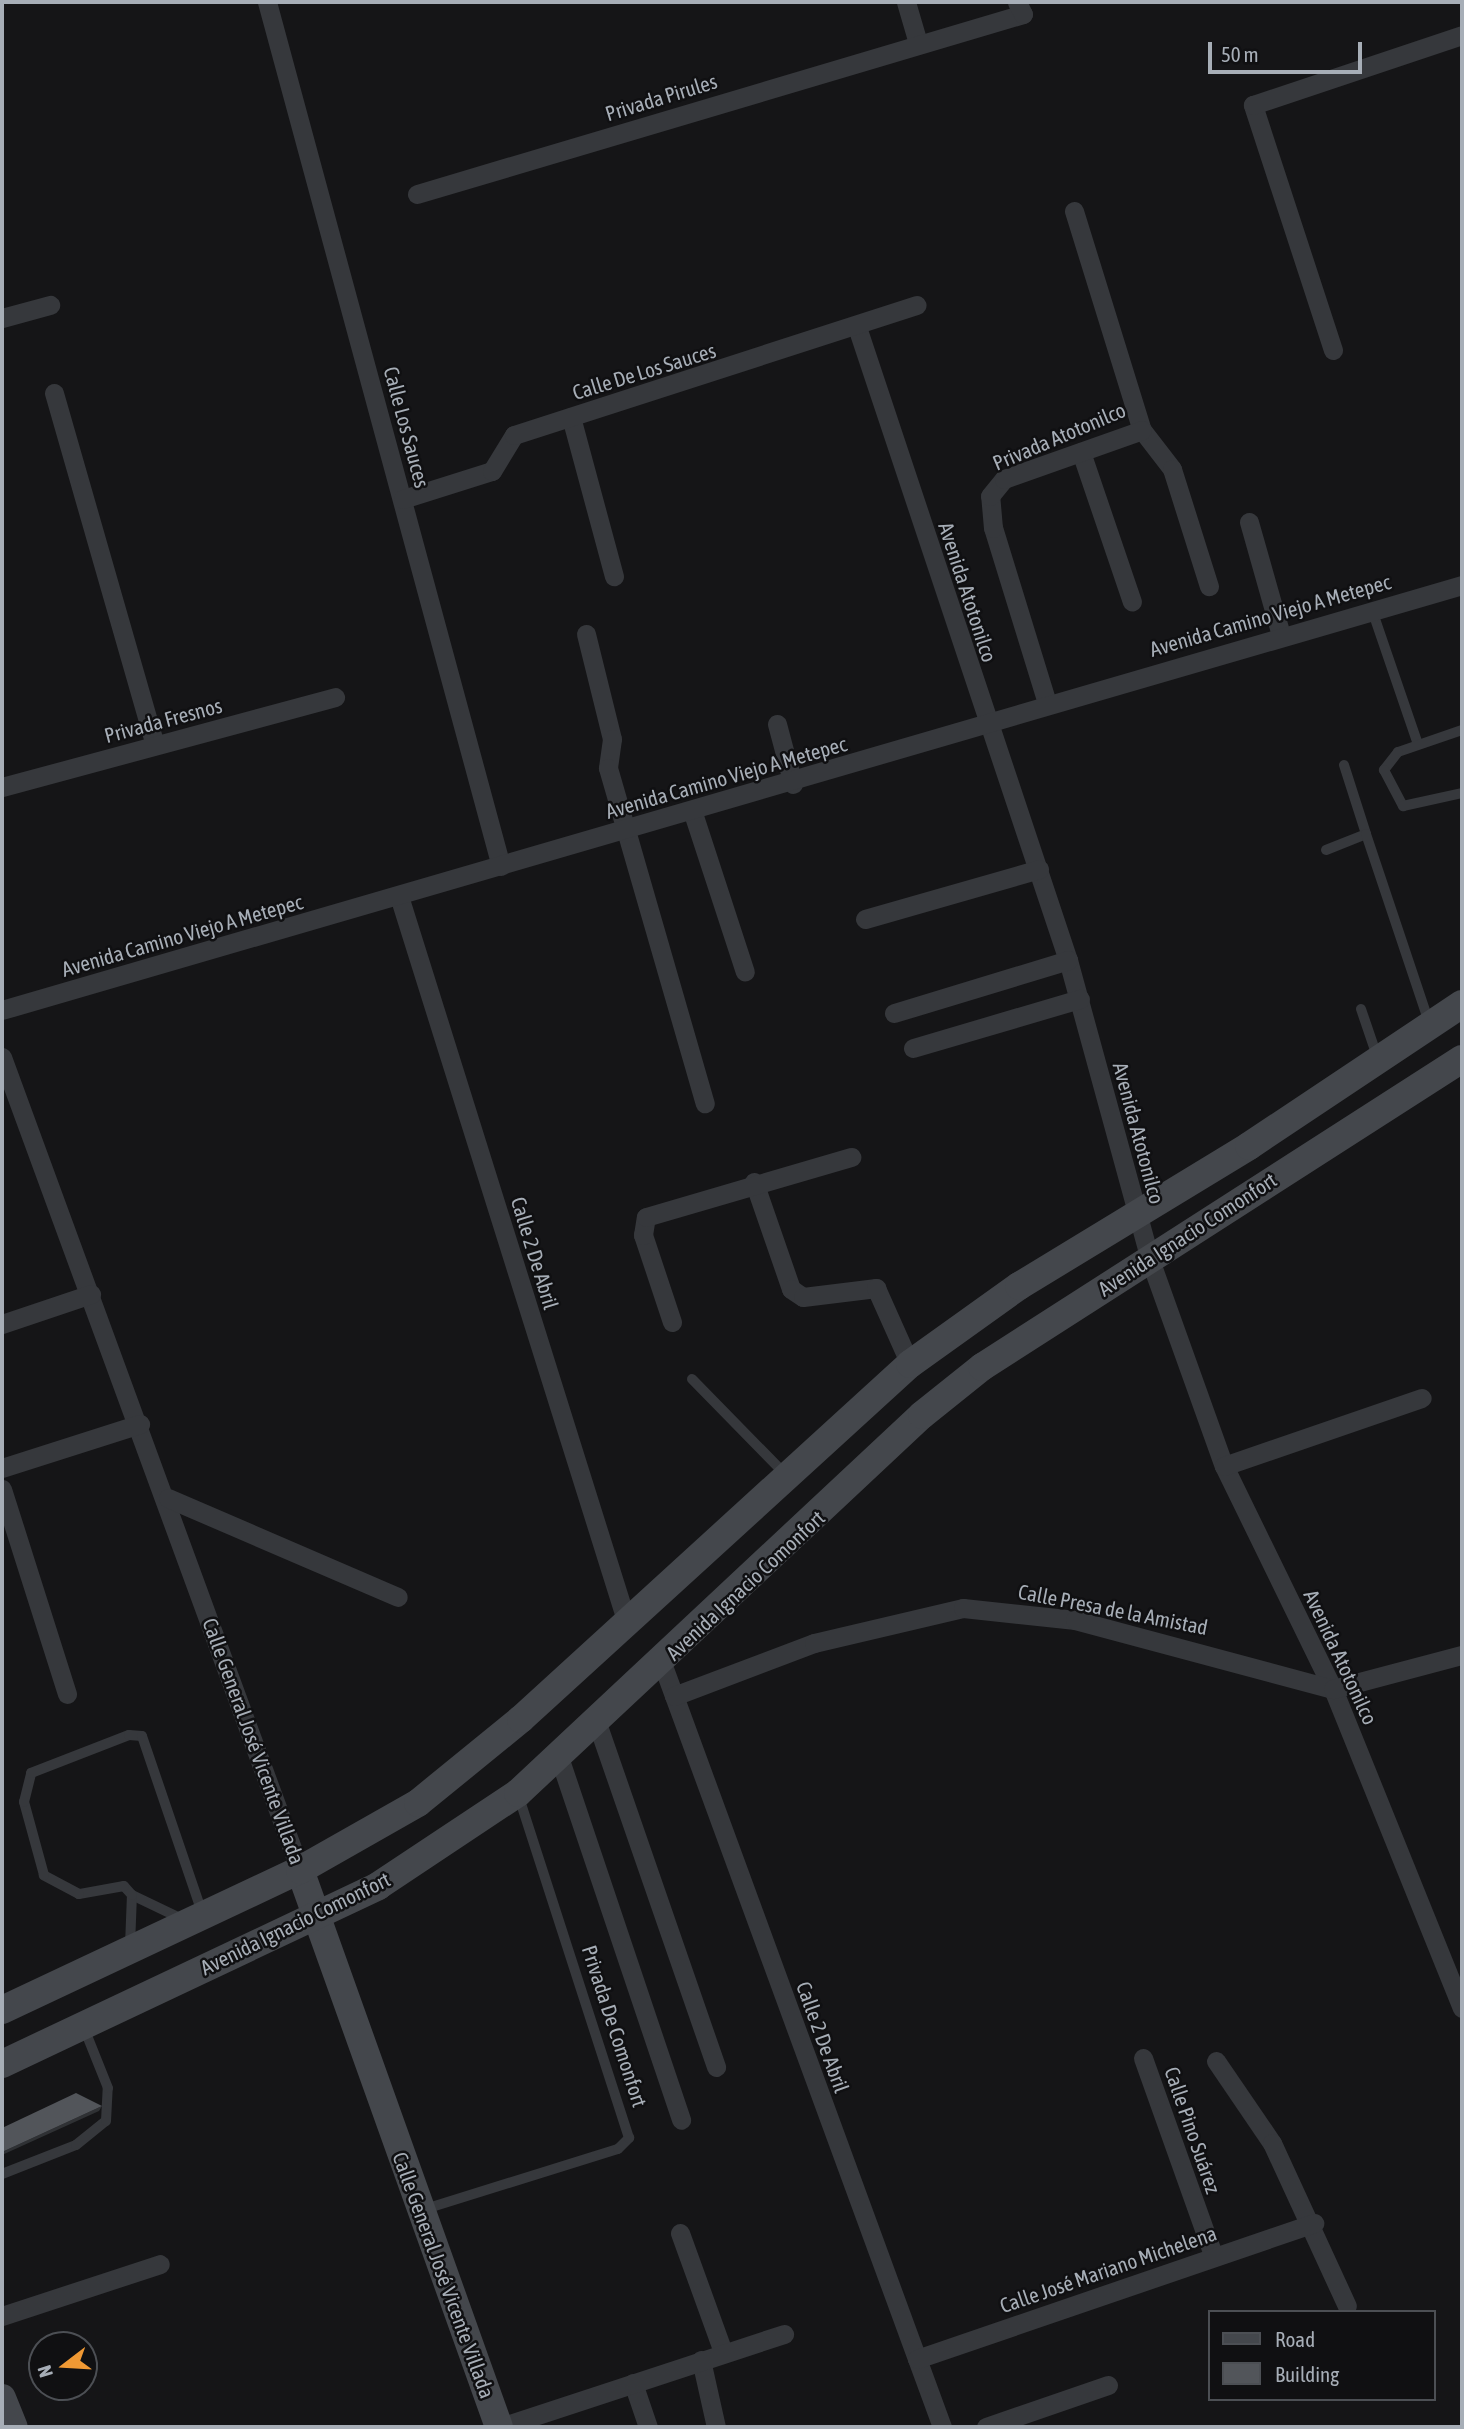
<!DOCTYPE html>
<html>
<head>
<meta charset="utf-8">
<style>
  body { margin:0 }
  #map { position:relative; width:1464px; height:2429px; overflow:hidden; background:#151517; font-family:"Asap Condensed",sans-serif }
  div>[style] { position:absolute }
  .lane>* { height:10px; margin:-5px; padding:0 5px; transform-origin:5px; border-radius:5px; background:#36383c }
  .street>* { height:19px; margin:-9.5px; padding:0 9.5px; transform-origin:9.5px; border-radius:9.5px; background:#36383c }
  .secondary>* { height:28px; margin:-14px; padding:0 14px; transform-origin:14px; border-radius:14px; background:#44474c }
  .shaded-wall>* { inset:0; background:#2f3134 }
  .building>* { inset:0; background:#52555a }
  span { translate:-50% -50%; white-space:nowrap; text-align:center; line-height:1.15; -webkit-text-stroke:5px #101012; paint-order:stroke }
  .street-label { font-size:21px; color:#a7aeb7 }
  .frame { position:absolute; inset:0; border:4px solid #a7aeb7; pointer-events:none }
  .legend { position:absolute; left:1208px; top:2310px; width:228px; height:91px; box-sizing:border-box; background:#101012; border:2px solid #4c4f54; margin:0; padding:9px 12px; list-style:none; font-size:21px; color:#a7aeb7 }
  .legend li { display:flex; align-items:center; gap:14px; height:35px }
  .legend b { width:35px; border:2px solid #4c4f54 }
  .north { position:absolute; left:28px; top:2331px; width:70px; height:70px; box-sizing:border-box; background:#101012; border:2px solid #4c4f54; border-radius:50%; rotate:253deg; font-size:19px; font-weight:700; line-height:28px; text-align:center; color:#a7aeb7 }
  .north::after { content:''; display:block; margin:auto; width:24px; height:32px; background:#f09934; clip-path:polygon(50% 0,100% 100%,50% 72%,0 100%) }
  .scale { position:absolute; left:1208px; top:42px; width:154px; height:32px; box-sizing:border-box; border:4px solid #a7aeb7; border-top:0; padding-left:9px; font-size:21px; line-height:24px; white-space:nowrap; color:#a7aeb7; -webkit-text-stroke:5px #101012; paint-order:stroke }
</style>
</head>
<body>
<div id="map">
  <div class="lane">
    <i style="left:1372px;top:610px;width:142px;rotate:71.1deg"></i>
    <i style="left:1462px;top:730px;width:68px;rotate:161deg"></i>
    <i style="left:1398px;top:752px;width:23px;rotate:128deg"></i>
    <i style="left:1384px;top:770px;width:41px;rotate:62.2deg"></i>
    <i style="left:1403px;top:806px;width:60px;rotate:-12.4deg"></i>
    <i style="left:1344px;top:765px;width:72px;rotate:72.3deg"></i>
    <i style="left:1326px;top:850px;width:43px;rotate:-21.8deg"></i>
    <i style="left:1366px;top:834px;width:198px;rotate:71.5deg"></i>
    <i style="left:1361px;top:1009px;width:50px;rotate:71.2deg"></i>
    <i style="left:692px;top:1379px;width:136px;rotate:45.6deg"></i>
    <i style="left:132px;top:1895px;width:55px;rotate:25.6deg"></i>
    <i style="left:130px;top:1946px;width:51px;rotate:-87.8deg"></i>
    <i style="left:132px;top:1895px;width:12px;rotate:-132deg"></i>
    <i style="left:124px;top:1886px;width:46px;rotate:169.9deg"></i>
    <i style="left:79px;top:1894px;width:40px;rotate:-152deg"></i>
    <i style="left:44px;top:1875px;width:76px;rotate:-105.3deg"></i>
    <i style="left:24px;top:1802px;width:30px;rotate:-76deg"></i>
    <i style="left:31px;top:1773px;width:105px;rotate:-21.2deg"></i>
    <i style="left:129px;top:1735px;width:13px;rotate:4deg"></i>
    <i style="left:142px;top:1736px;width:186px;rotate:71.2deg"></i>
    <i style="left:2px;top:2174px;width:79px;rotate:-21.4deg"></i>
    <i style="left:76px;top:2145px;width:38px;rotate:-39deg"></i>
    <i style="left:106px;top:2121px;width:33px;rotate:-87deg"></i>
    <i style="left:108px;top:2088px;width:65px;rotate:-111.8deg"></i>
    <i style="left:422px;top:2210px;width:205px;rotate:-17.3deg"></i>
    <i style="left:618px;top:2149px;width:16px;rotate:-45deg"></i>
    <i style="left:629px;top:2138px;width:358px;rotate:-107.9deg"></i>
  </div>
  <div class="street">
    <i style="left:267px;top:2px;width:895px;rotate:74.85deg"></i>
    <i style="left:906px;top:2px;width:43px;rotate:73.7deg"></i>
    <i style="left:417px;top:194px;width:632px;rotate:-16.54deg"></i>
    <i style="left:1023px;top:14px;width:13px;rotate:-117deg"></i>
    <i style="left:1074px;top:211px;width:229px;rotate:72.8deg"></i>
    <i style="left:2px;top:318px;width:50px;rotate:-15.2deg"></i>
    <i style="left:857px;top:327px;width:667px;rotate:71.57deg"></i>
    <i style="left:1068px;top:960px;width:308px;rotate:74.7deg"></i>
    <i style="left:1149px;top:1257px;width:222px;rotate:70.3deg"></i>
    <i style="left:1224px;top:1466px;width:248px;rotate:64deg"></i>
    <i style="left:1333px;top:1689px;width:344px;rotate:68deg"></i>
    <i style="left:1333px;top:350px;width:258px;rotate:-108.1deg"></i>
    <i style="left:1253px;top:105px;width:220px;rotate:-18.5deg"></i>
    <i style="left:54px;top:393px;width:366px;rotate:74deg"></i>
    <i style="left:571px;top:417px;width:165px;rotate:74.9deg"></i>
    <i style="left:1142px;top:430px;width:49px;rotate:52.4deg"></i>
    <i style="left:1172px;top:469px;width:123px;rotate:72.5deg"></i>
    <i style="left:1081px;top:452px;width:158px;rotate:71.2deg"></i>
    <i style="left:403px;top:499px;width:93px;rotate:-17.5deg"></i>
    <i style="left:492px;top:471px;width:42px;rotate:-58.6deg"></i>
    <i style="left:514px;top:435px;width:423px;rotate:-17.9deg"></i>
    <i style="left:1249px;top:522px;width:117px;rotate:74.2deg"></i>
    <i style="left:586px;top:634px;width:108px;rotate:76.1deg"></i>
    <i style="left:612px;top:739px;width:29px;rotate:98deg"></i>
    <i style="left:608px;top:768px;width:349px;rotate:73.9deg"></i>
    <i style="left:1047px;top:703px;width:183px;rotate:-107.1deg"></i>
    <i style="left:993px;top:528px;width:32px;rotate:-95deg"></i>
    <i style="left:990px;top:496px;width:22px;rotate:-51deg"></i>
    <i style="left:1004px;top:479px;width:146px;rotate:-19.5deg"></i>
    <i style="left:777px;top:724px;width:62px;rotate:75.1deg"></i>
    <i style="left:2px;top:787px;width:345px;rotate:-15.1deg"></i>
    <i style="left:692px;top:810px;width:170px;rotate:71.9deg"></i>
    <i style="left:399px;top:896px;width:762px;rotate:72.59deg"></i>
    <i style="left:865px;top:919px;width:181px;rotate:-16deg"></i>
    <i style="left:2px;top:1010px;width:1521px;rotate:-16.23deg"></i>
    <i style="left:894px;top:1013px;width:182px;rotate:-16.9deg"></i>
    <i style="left:913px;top:1048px;width:174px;rotate:-16.4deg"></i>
    <i style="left:2px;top:1057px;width:866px;rotate:69.87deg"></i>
    <i style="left:754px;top:1182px;width:113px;rotate:70.9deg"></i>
    <i style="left:791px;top:1289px;width:14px;rotate:34deg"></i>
    <i style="left:803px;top:1297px;width:74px;rotate:-7deg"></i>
    <i style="left:876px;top:1288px;width:83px;rotate:65.9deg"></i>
    <i style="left:672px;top:1322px;width:92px;rotate:-108.4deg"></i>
    <i style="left:643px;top:1235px;width:18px;rotate:-81deg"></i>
    <i style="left:646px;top:1217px;width:214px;rotate:-16.3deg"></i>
    <i style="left:2px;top:1324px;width:94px;rotate:-18.6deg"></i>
    <i style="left:1224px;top:1466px;width:209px;rotate:-19deg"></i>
    <i style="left:2px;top:1468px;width:145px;rotate:-17.7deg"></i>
    <i style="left:2px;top:1489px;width:215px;rotate:72.4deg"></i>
    <i style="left:168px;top:1498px;width:250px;rotate:23.3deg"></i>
    <i style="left:662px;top:1663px;width:814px;rotate:69.87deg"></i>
    <i style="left:674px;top:1696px;width:150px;rotate:-20.7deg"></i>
    <i style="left:814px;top:1643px;width:153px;rotate:-13.2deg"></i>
    <i style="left:963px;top:1608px;width:113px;rotate:6.1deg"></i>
    <i style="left:1075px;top:1620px;width:267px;rotate:15deg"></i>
    <i style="left:1333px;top:1689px;width:133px;rotate:-14.8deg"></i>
    <i style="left:597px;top:1723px;width:364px;rotate:70.9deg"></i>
    <i style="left:558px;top:1754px;width:386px;rotate:71.4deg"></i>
    <i style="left:1143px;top:2058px;width:211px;rotate:70.4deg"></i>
    <i style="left:1216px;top:2061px;width:99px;rotate:55.7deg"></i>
    <i style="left:1272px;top:2143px;width:179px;rotate:65.3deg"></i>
    <i style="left:680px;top:2233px;width:127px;rotate:70.1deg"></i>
    <i style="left:2px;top:2316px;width:166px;rotate:-18.2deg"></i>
    <i style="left:917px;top:2359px;width:420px;rotate:-18.9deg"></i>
    <i style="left:701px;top:2360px;width:69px;rotate:77.4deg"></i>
    <i style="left:633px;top:2383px;width:46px;rotate:71.2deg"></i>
    <i style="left:501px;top:2427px;width:298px;rotate:-18.2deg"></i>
    <i style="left:986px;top:2427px;width:129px;rotate:-19deg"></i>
  </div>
  <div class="secondary">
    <i style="left:300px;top:1870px;width:591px;rotate:70.34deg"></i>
    <i style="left:2px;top:2010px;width:329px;rotate:-25.2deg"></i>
    <i style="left:300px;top:1870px;width:136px;rotate:-29.6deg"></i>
    <i style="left:418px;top:1803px;width:133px;rotate:-39.2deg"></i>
    <i style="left:521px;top:1719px;width:527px;rotate:-42.38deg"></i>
    <i style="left:910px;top:1364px;width:134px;rotate:-35.6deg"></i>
    <i style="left:1019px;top:1286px;width:269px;rotate:-31.3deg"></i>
    <i style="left:1249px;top:1146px;width:256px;rotate:-33.7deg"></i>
    <i style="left:2px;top:2064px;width:416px;rotate:-25.3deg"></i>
    <i style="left:378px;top:1886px;width:168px;rotate:-33.6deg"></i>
    <i style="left:518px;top:1793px;width:553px;rotate:-43.1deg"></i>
    <i style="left:922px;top:1415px;width:77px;rotate:-38.7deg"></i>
    <i style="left:982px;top:1367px;width:570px;rotate:-32.69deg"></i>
    <i style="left:2px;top:2398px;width:31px;rotate:68deg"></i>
  </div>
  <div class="shaded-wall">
    <i style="clip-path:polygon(102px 2106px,99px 2111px,2px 2155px,2px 2152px)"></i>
  </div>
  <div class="building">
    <i style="clip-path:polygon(76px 2093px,102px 2106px,2px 2152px,2px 2128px)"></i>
  </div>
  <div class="street-label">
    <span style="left:661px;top:97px;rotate:-17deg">Privada Pirules</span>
    <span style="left:644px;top:371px;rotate:-17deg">Calle De Los Sauces</span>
    <span style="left:407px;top:427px;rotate:75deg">Calle Los Sauces</span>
    <span style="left:1059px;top:436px;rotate:-23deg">Privada Atotonilco</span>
    <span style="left:968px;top:592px;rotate:72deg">Avenida Atotonilco</span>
    <span style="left:1270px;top:615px;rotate:-16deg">Avenida Camino Viejo A Metepec</span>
    <span style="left:163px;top:720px;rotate:-15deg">Privada Fresnos</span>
    <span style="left:726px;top:777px;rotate:-16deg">Avenida Camino Viejo A Metepec</span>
    <span style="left:182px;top:935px;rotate:-16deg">Avenida Camino Viejo A Metepec</span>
    <span style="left:1139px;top:1133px;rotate:75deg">Avenida Atotonilco</span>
    <span style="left:1187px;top:1234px;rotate:-33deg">Avenida Ignacio Comonfort</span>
    <span style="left:535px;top:1253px;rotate:73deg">Calle 2 De Abril</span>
    <span style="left:745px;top:1585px;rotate:-43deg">Avenida Ignacio Comonfort</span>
    <span style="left:1113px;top:1609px;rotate:11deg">Calle Presa de la Amistad</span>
    <span style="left:1341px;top:1657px;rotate:65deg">Avenida Atotonilco</span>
    <span style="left:254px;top:1741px;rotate:70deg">Calle General José Vicente Villada</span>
    <span style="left:295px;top:1923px;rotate:-26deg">Avenida Ignacio Comonfort</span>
    <span style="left:615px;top:2026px;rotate:72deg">Privada De Comonfort</span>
    <span style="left:823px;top:2037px;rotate:70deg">Calle 2 De Abril</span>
    <span style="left:1193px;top:2130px;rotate:71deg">Calle Pino Suárez</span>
    <span style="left:1108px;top:2269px;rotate:-19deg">Calle José Mariano Michelena</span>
    <span style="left:444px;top:2275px;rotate:70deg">Calle General José Vicente Villada</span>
  </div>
  <div class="frame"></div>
  <ul class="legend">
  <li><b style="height:9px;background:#44474c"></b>Road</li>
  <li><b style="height:19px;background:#52555a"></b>Building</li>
  </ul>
  <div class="north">N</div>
  <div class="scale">50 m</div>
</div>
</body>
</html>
